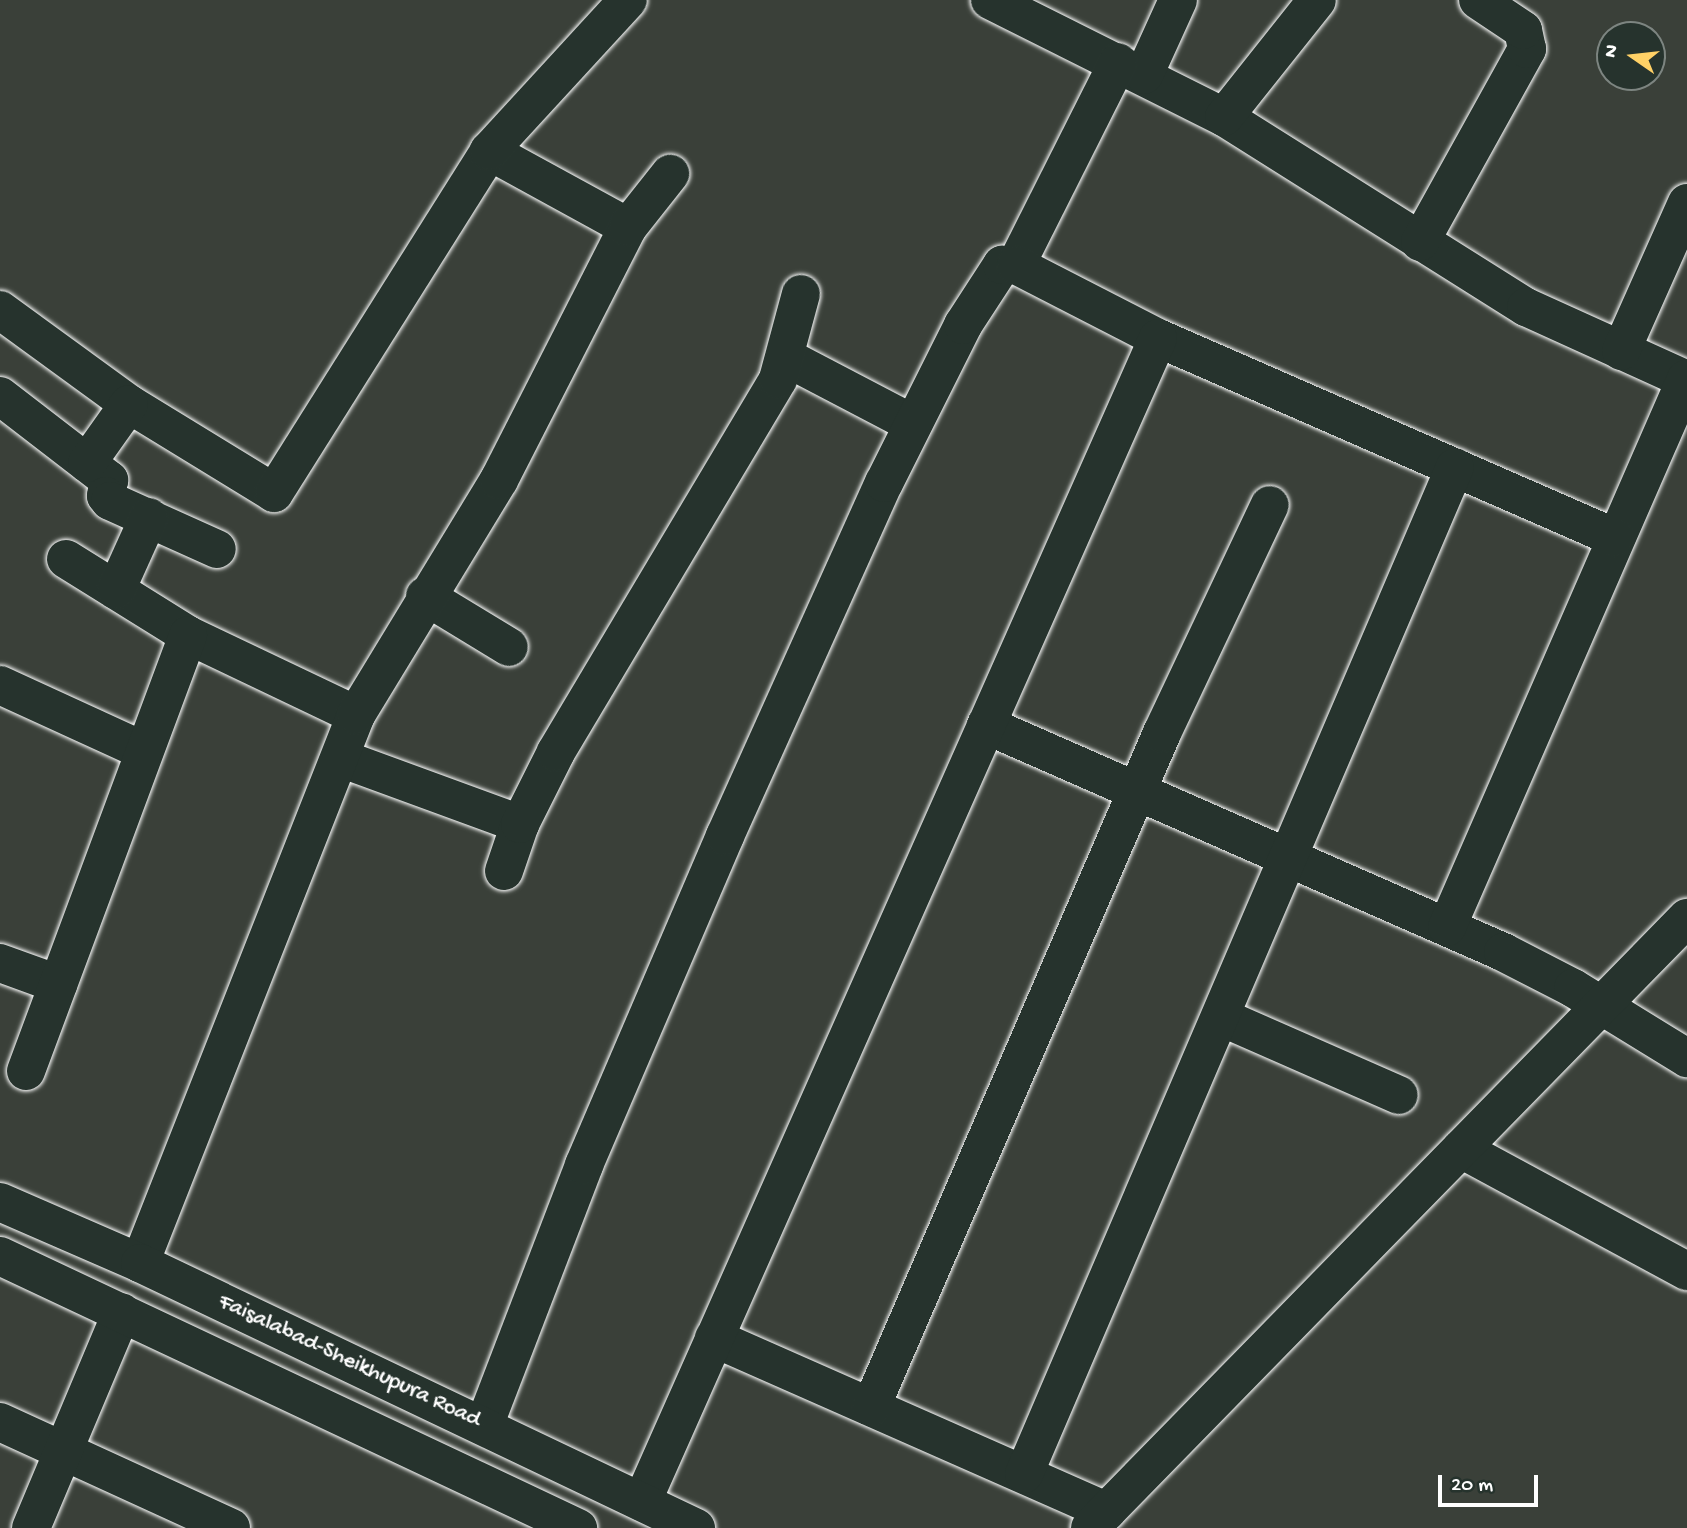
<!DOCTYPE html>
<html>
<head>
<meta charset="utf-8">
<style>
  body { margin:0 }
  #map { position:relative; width:1687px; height:1528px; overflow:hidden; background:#3a4039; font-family:"Gochi Hand",sans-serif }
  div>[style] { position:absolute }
  .roads { filter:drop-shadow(0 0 2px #fff) drop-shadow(0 0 2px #fff) }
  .minor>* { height:38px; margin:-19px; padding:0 19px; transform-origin:19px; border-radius:19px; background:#26332d }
  .highway>* { height:38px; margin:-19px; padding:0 19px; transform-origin:19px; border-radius:19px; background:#26332d }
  span { translate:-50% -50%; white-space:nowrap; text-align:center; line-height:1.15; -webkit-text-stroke:5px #26332d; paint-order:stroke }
  .street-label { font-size:23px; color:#fff }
  .north { position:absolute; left:1596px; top:21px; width:70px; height:70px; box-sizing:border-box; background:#26332d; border:2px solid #7d8581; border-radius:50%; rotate:284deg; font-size:19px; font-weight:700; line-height:28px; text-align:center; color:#fff }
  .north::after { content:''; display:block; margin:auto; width:24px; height:32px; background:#ffd166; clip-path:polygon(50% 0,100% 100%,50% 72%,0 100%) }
  .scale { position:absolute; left:1438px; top:1475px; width:100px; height:32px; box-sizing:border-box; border:4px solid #fff; border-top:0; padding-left:9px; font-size:21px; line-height:24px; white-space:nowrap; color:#fff; -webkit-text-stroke:5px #26332d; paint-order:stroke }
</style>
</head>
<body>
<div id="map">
  <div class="roads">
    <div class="minor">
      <i style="left:990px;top:0;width:262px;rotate:26.6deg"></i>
      <i style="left:1224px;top:117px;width:357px;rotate:32.2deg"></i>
      <i style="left:1526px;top:307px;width:177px;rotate:24.4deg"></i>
      <i style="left:1144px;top:75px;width:82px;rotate:-65.6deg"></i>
      <i style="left:1224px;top:117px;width:149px;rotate:-51.5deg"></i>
      <i style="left:489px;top:151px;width:158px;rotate:28.7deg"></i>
      <i style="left:1420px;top:242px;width:221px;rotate:-61deg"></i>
      <i style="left:1527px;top:49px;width:19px;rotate:-102deg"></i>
      <i style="left:1523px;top:30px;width:54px;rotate:-146.3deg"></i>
      <i style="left:1016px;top:265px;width:227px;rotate:-63.3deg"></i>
      <i style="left:0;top:310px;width:160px;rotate:36.1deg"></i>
      <i style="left:129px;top:404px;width:170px;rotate:31.5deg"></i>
      <i style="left:274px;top:493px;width:404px;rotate:-57.8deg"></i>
      <i style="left:489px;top:151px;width:205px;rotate:-47.4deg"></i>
      <i style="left:1621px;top:351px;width:162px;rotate:-66deg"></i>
      <i style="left:787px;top:358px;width:142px;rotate:27.6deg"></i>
      <i style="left:0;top:396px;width:138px;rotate:37.6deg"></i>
      <i style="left:109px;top:480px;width:16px;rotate:101deg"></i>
      <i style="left:106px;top:496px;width:6px;rotate:51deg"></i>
      <i style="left:110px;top:501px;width:117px;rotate:24.2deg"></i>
      <i style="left:87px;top:463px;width:72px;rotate:-54.6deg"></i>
      <i style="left:66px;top:559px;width:144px;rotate:31.9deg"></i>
      <i style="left:188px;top:635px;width:186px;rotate:25.5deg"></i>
      <i style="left:116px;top:590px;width:80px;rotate:-65.7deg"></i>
      <i style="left:425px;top:596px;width:98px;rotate:31.3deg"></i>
      <i style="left:0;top:685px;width:158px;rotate:24.6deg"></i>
      <i style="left:986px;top:725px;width:565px;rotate:23.7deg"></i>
      <i style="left:1503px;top:952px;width:79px;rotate:27.2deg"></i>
      <i style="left:1573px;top:988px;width:134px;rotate:31.6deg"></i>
      <i style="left:340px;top:758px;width:192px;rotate:20.1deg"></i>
      <i style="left:504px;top:871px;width:50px;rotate:-71.2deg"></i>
      <i style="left:520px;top:824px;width:80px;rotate:-63.4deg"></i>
      <i style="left:556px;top:752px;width:434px;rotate:-59.2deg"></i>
      <i style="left:778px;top:379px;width:88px;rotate:-74.9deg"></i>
      <i style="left:1447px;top:927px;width:598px;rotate:-66.44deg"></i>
      <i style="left:0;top:963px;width:62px;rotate:19.9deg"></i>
      <i style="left:1221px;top:1017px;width:194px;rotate:23.7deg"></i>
      <i style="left:26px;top:1071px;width:465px;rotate:-69.6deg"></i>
      <i style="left:1461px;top:1149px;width:257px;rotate:28.4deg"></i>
      <i style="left:140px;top:1263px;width:589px;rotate:-68.49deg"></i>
      <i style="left:356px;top:715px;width:275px;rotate:-58.7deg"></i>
      <i style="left:499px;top:480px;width:284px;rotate:-63deg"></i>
      <i style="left:628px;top:227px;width:68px;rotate:-51.6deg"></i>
      <i style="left:714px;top:1338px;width:429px;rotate:23.8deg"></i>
      <i style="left:871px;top:1407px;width:734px;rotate:-66.65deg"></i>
      <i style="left:1162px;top:733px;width:252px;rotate:-64.7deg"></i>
      <i style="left:0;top:1422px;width:254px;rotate:24.6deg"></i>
      <i style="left:484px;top:1426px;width:280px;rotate:-69deg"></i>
      <i style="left:584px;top:1165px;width:358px;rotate:-66.8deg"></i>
      <i style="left:725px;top:836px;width:387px;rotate:-65.8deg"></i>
      <i style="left:884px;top:483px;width:177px;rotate:-63.4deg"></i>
      <i style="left:963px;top:325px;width:72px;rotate:-57deg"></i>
      <i style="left:1002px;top:265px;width:14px"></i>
      <i style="left:1016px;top:265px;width:160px;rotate:27.2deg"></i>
      <i style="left:1158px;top:338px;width:498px;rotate:23.6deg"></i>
      <i style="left:1024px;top:1474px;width:1095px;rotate:-66.83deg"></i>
      <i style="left:642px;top:1502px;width:1273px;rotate:-66.09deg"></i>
      <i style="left:31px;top:1528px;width:234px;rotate:-67.2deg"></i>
      <i style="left:1090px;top:1528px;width:854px;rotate:-45.62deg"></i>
    </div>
    <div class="highway">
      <i style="left:0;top:1202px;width:153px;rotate:23.5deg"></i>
      <i style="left:140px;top:1263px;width:616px;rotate:25.48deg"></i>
      <i style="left:0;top:1256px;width:639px;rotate:25.2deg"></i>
    </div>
  </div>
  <div class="street-label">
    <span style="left:349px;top:1362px;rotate:25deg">Faisalabad-Sheikhupura Road</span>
  </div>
  <div class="north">N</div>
  <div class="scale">20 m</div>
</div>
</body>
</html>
